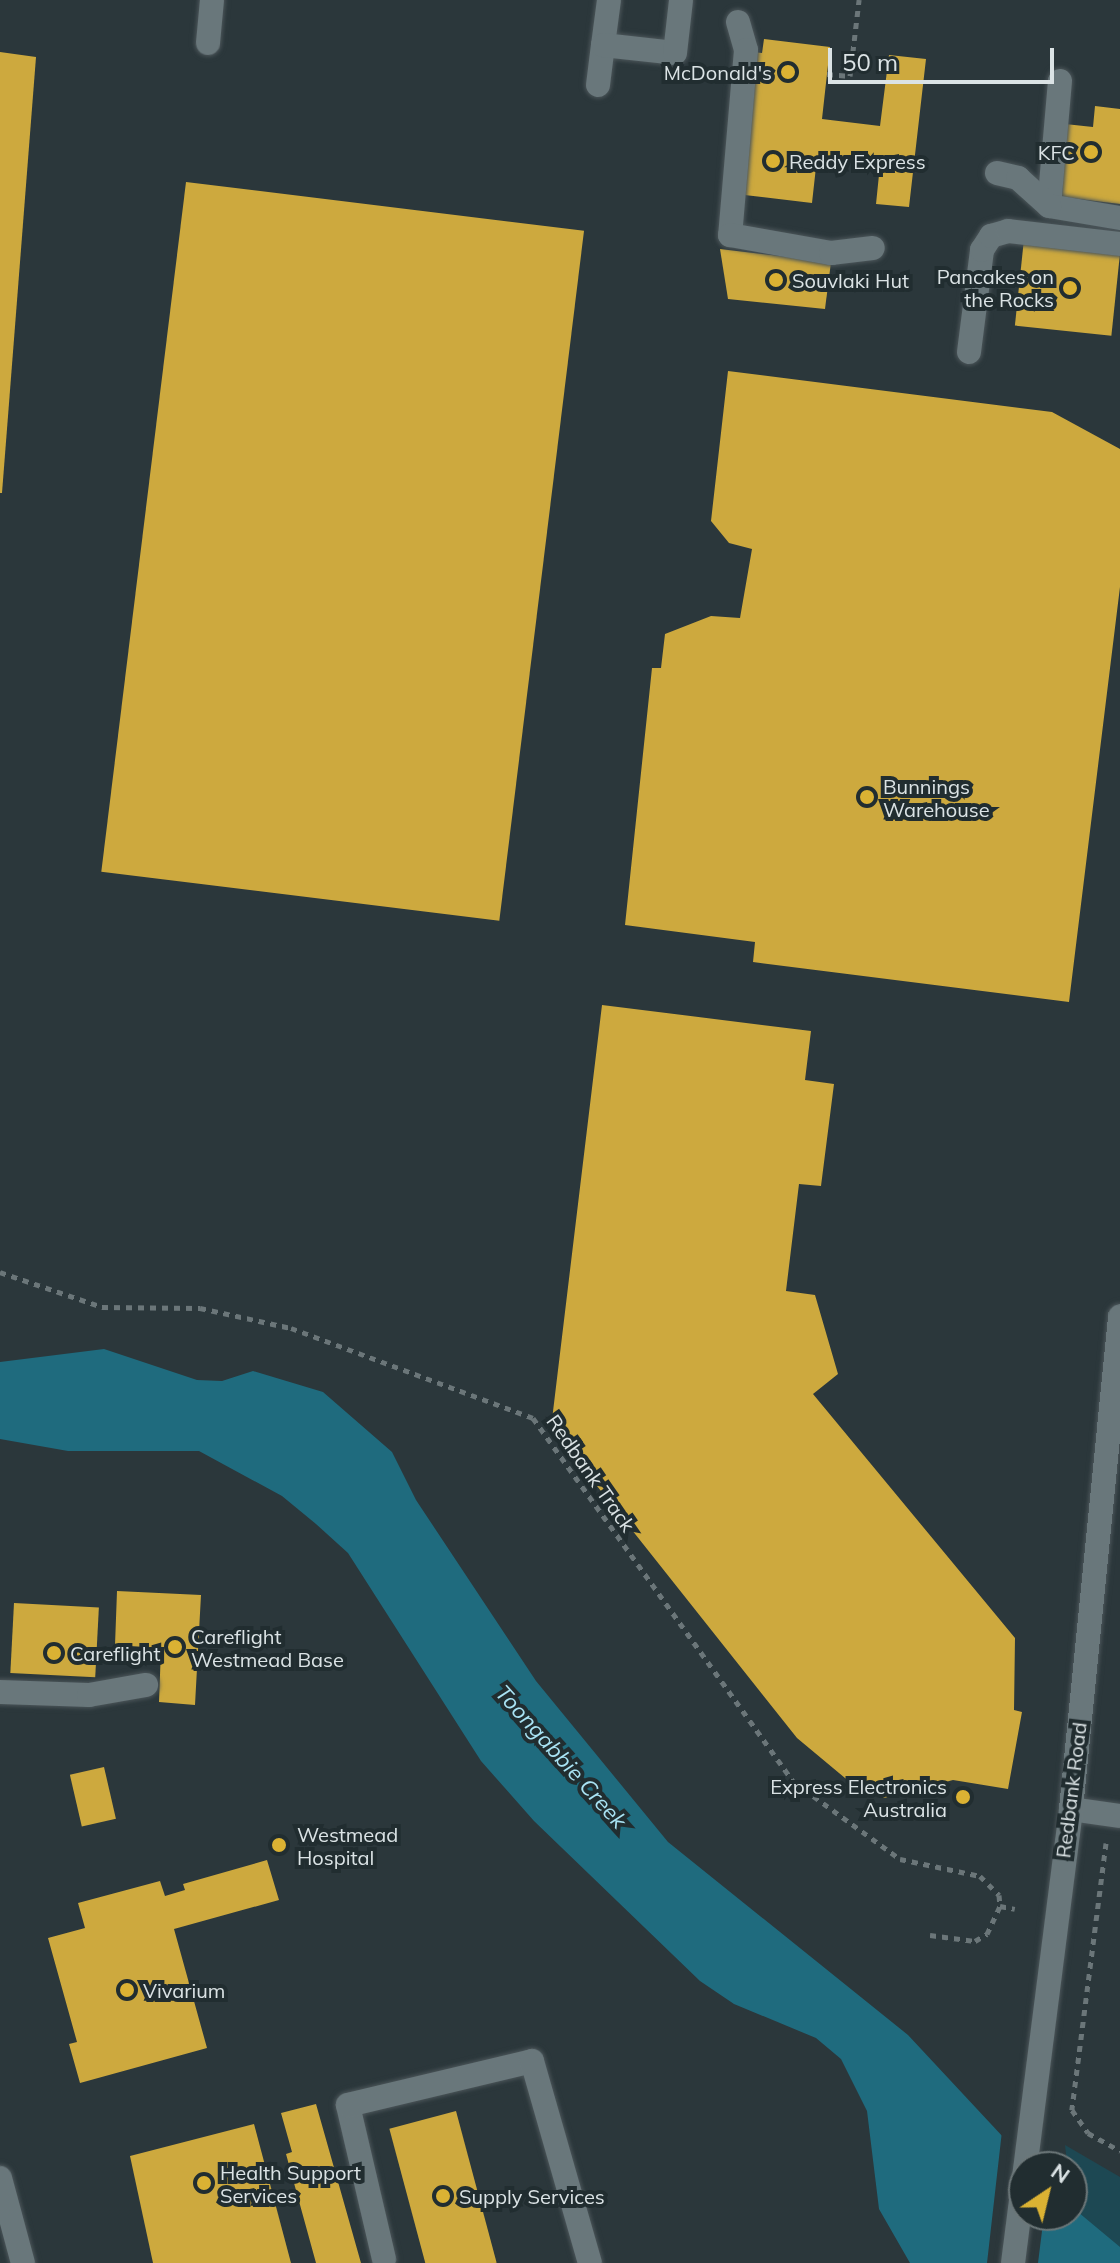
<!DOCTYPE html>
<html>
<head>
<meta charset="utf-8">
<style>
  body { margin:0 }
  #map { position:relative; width:1120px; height:2263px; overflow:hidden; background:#2b373b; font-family:Mulish,sans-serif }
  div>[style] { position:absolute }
  .green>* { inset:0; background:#1d4853 }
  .water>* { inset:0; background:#1f6b7e }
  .pier>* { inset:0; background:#2b373b }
  .building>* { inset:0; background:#cda93e; transform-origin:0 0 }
  .path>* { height:5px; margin-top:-2.5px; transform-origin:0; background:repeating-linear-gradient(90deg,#6b7679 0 6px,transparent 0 12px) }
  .roads { filter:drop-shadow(0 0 2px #4b5559) drop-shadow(0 0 2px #4b5559) }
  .minor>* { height:24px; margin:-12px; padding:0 12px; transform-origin:12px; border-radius:12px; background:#69777b }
  .dots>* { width:22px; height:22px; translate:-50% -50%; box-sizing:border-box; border:4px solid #212d30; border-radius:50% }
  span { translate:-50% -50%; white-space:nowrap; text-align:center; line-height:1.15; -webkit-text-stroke:8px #212d30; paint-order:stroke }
  .poi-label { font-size:20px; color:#dbe3e5 }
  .right { translate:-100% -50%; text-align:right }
  .left { translate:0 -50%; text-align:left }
  .street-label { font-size:20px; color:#dbe3e5 }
  .water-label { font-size:22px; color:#a9e3f4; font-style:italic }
  .north { position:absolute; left:1008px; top:2151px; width:80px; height:80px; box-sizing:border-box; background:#212d30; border:2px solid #6b7678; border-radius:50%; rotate:35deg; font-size:22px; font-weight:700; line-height:32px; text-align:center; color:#dbe3e5 }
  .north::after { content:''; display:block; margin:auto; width:28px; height:36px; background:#dbb233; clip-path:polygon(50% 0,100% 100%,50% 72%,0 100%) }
  .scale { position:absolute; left:828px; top:48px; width:226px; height:36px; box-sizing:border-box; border:4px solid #dbe3e5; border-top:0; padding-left:10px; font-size:24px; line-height:28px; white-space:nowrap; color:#dbe3e5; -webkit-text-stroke:6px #212d30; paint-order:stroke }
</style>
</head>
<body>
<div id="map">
  <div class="green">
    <i style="clip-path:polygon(1065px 2145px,1120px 2177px,1120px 2248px,1072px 2208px)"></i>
  </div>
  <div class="water">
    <i style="clip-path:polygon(104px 1349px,197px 1380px,222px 1381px,253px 1371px,323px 1392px,392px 1452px,416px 1500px,536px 1681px,668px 1842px,908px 2035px,1031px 2167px,1024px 2215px,1072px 2215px,1072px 2207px,1120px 2247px,1120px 2263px,910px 2263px,879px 2209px,867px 2111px,841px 2059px,816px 2038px,734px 2004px,700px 1981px,534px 1821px,481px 1761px,348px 1553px,316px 1524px,282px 1496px,199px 1451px,68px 1451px,0 1439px,0 1362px)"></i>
  </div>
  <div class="pier">
    <i style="clip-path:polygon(1002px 2131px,1034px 2164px,1024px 2215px,1044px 2215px,1038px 2263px,987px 2263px)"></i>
  </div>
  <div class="building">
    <i style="clip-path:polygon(764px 39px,830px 47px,822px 119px,880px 126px,889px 55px,926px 59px,909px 207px,876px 204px,880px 165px,817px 158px,812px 203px,736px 194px,753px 52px,762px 53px)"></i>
    <i style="clip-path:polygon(0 52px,36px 57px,2px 493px,0 493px)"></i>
    <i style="clip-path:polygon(1095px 106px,1120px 109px,1120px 204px,1062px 197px,1065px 124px,1093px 127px)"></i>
    <i style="left:186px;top:182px;width:401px;height:695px;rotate:7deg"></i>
    <i style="left:1024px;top:239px;width:97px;height:87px;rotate:6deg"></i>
    <i style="clip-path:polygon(720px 249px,831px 262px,825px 309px,728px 299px)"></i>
    <i style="clip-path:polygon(728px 371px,1052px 412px,1120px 449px,1120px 587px,1069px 1002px,753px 962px,755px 942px,625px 925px,652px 668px,661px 668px,665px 634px,711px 616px,740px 618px,752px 549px,729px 543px,711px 521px)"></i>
    <i style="clip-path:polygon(602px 1005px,811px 1031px,805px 1080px,834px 1084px,821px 1186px,799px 1184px,786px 1291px,815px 1295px,838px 1374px,813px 1394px,1015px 1638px,1014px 1710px,1022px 1712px,1008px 1789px,953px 1780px,884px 1798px,863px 1793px,797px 1738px,551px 1428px)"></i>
    <i style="clip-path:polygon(117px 1591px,201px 1595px,195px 1705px,159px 1702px,161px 1648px,115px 1645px)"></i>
    <i style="left:14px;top:1603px;width:85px;height:70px;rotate:3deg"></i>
    <i style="left:104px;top:1767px;width:53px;height:35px;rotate:77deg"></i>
    <i style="clip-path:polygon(267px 1860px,279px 1900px,174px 1929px,207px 2048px,80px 2083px,69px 2044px,77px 2042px,48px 1938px,85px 1928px,78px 1903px,160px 1881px,165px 1896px,185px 1890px,183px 1884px)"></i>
    <i style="clip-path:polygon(316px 2104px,361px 2263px,316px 2263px,286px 2154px,292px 2152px,281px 2113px)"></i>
    <i style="left:456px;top:2111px;width:157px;height:69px;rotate:75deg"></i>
    <i style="clip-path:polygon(254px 2124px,291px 2263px,153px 2263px,130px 2156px)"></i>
  </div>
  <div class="path">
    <i style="left:827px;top:74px;width:23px;rotate:5deg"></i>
    <i style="left:850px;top:76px;width:77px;rotate:-83.2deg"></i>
    <i style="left:0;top:1272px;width:108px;rotate:18.9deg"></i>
    <i style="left:102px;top:1307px;width:98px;rotate:0.6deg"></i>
    <i style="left:200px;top:1308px;width:93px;rotate:12.4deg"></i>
    <i style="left:291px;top:1328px;width:258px;rotate:20.4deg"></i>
    <i style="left:533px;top:1418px;width:448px;rotate:54.4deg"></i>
    <i style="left:794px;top:1782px;width:131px;rotate:36deg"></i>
    <i style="left:900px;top:1859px;width:82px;rotate:12deg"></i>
    <i style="left:980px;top:1876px;width:27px;rotate:45deg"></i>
    <i style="left:999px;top:1895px;width:11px;rotate:85deg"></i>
    <i style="left:1000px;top:1906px;width:15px;rotate:11deg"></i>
    <i style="left:1106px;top:1843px;width:269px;rotate:97.3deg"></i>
    <i style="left:1072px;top:2110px;width:28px;rotate:55deg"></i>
    <i style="left:1088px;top:2133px;width:37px;rotate:29deg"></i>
    <i style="left:930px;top:1935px;width:45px;rotate:7.6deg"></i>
    <i style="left:975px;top:1941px;width:14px;rotate:-30deg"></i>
    <i style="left:987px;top:1934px;width:31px;rotate:-65deg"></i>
  </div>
  <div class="roads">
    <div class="minor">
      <i style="left:738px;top:22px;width:29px;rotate:74deg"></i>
      <i style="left:746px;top:50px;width:186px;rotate:94.9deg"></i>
      <i style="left:730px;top:235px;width:103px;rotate:10.1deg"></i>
      <i style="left:831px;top:253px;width:42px;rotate:-6.8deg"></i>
      <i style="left:208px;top:43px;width:43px;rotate:-84.7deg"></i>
      <i style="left:603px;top:45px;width:45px;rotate:-82.4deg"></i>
      <i style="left:1060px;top:81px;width:125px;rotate:95deg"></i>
      <i style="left:1049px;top:206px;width:72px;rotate:9.6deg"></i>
      <i style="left:598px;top:85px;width:40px;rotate:-82.9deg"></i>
      <i style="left:603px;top:45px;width:72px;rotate:6.3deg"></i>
      <i style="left:675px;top:53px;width:53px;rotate:-83.5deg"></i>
      <i style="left:997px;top:173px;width:22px;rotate:13deg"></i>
      <i style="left:1018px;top:178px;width:42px;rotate:42.1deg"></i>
      <i style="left:969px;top:352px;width:103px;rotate:-82.7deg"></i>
      <i style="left:982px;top:250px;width:17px;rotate:-57deg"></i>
      <i style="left:991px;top:236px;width:18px;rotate:-16deg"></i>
      <i style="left:1008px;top:231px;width:113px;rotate:6.6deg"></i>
      <i style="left:0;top:1692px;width:89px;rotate:1.9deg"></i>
      <i style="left:89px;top:1695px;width:58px;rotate:-10deg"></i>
      <i style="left:1071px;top:1809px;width:49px;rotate:8.1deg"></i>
      <i style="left:0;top:2178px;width:88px;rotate:74.9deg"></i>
      <i style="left:384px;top:2259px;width:158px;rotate:-103.2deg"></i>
      <i style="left:348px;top:2105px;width:189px;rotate:-13.4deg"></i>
      <i style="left:532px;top:2061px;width:210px;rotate:74deg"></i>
      <i style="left:1013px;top:2263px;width:458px;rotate:-82.7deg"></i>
      <i style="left:1071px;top:1809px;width:495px;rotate:-84.3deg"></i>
    </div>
  </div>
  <div class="dots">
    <i style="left:788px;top:72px;background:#dbb233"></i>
    <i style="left:1091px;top:152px;background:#dbb233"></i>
    <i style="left:773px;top:161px;background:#dbb233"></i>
    <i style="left:776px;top:280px;background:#dbb233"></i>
    <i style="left:1070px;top:288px;background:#dbb233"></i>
    <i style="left:867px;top:797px;background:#dbb233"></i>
    <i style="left:175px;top:1647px;background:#dbb233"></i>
    <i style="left:54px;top:1653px;background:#dbb233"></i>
    <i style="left:963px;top:1797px;background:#dbb233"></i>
    <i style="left:279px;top:1845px;background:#dbb233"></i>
    <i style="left:127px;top:1990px;background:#dbb233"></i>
    <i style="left:204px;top:2183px;background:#dbb233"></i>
    <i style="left:443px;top:2196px;background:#dbb233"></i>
  </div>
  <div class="poi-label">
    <span class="right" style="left:772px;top:72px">McDonald's</span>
    <span class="right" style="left:1075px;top:152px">KFC</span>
    <span class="left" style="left:789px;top:161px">Reddy Express</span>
    <span class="right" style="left:1054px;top:288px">Pancakes on<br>the Rocks</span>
    <span class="left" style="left:792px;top:280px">Souvlaki Hut</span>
    <span class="left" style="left:883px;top:798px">Bunnings<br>Warehouse</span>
    <span class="left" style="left:191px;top:1648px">Careflight<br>Westmead Base</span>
    <span class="left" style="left:70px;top:1653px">Careflight</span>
    <span class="right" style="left:947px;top:1798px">Express Electronics<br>Australia</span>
    <span class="left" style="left:297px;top:1846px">Westmead<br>Hospital</span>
    <span class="left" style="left:143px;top:1990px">Vivarium</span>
    <span class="left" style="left:220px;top:2184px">Health Support<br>Services</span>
    <span class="left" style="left:459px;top:2196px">Supply Services</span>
  </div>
  <div class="street-label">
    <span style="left:591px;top:1473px;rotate:55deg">Redbank Track</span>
    <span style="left:1071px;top:1790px;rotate:-83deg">Redbank Road</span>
  </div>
  <div class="water-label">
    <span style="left:561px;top:1757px;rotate:48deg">Toongabbie Creek</span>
  </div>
  <div class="north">N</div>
  <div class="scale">50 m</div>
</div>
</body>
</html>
